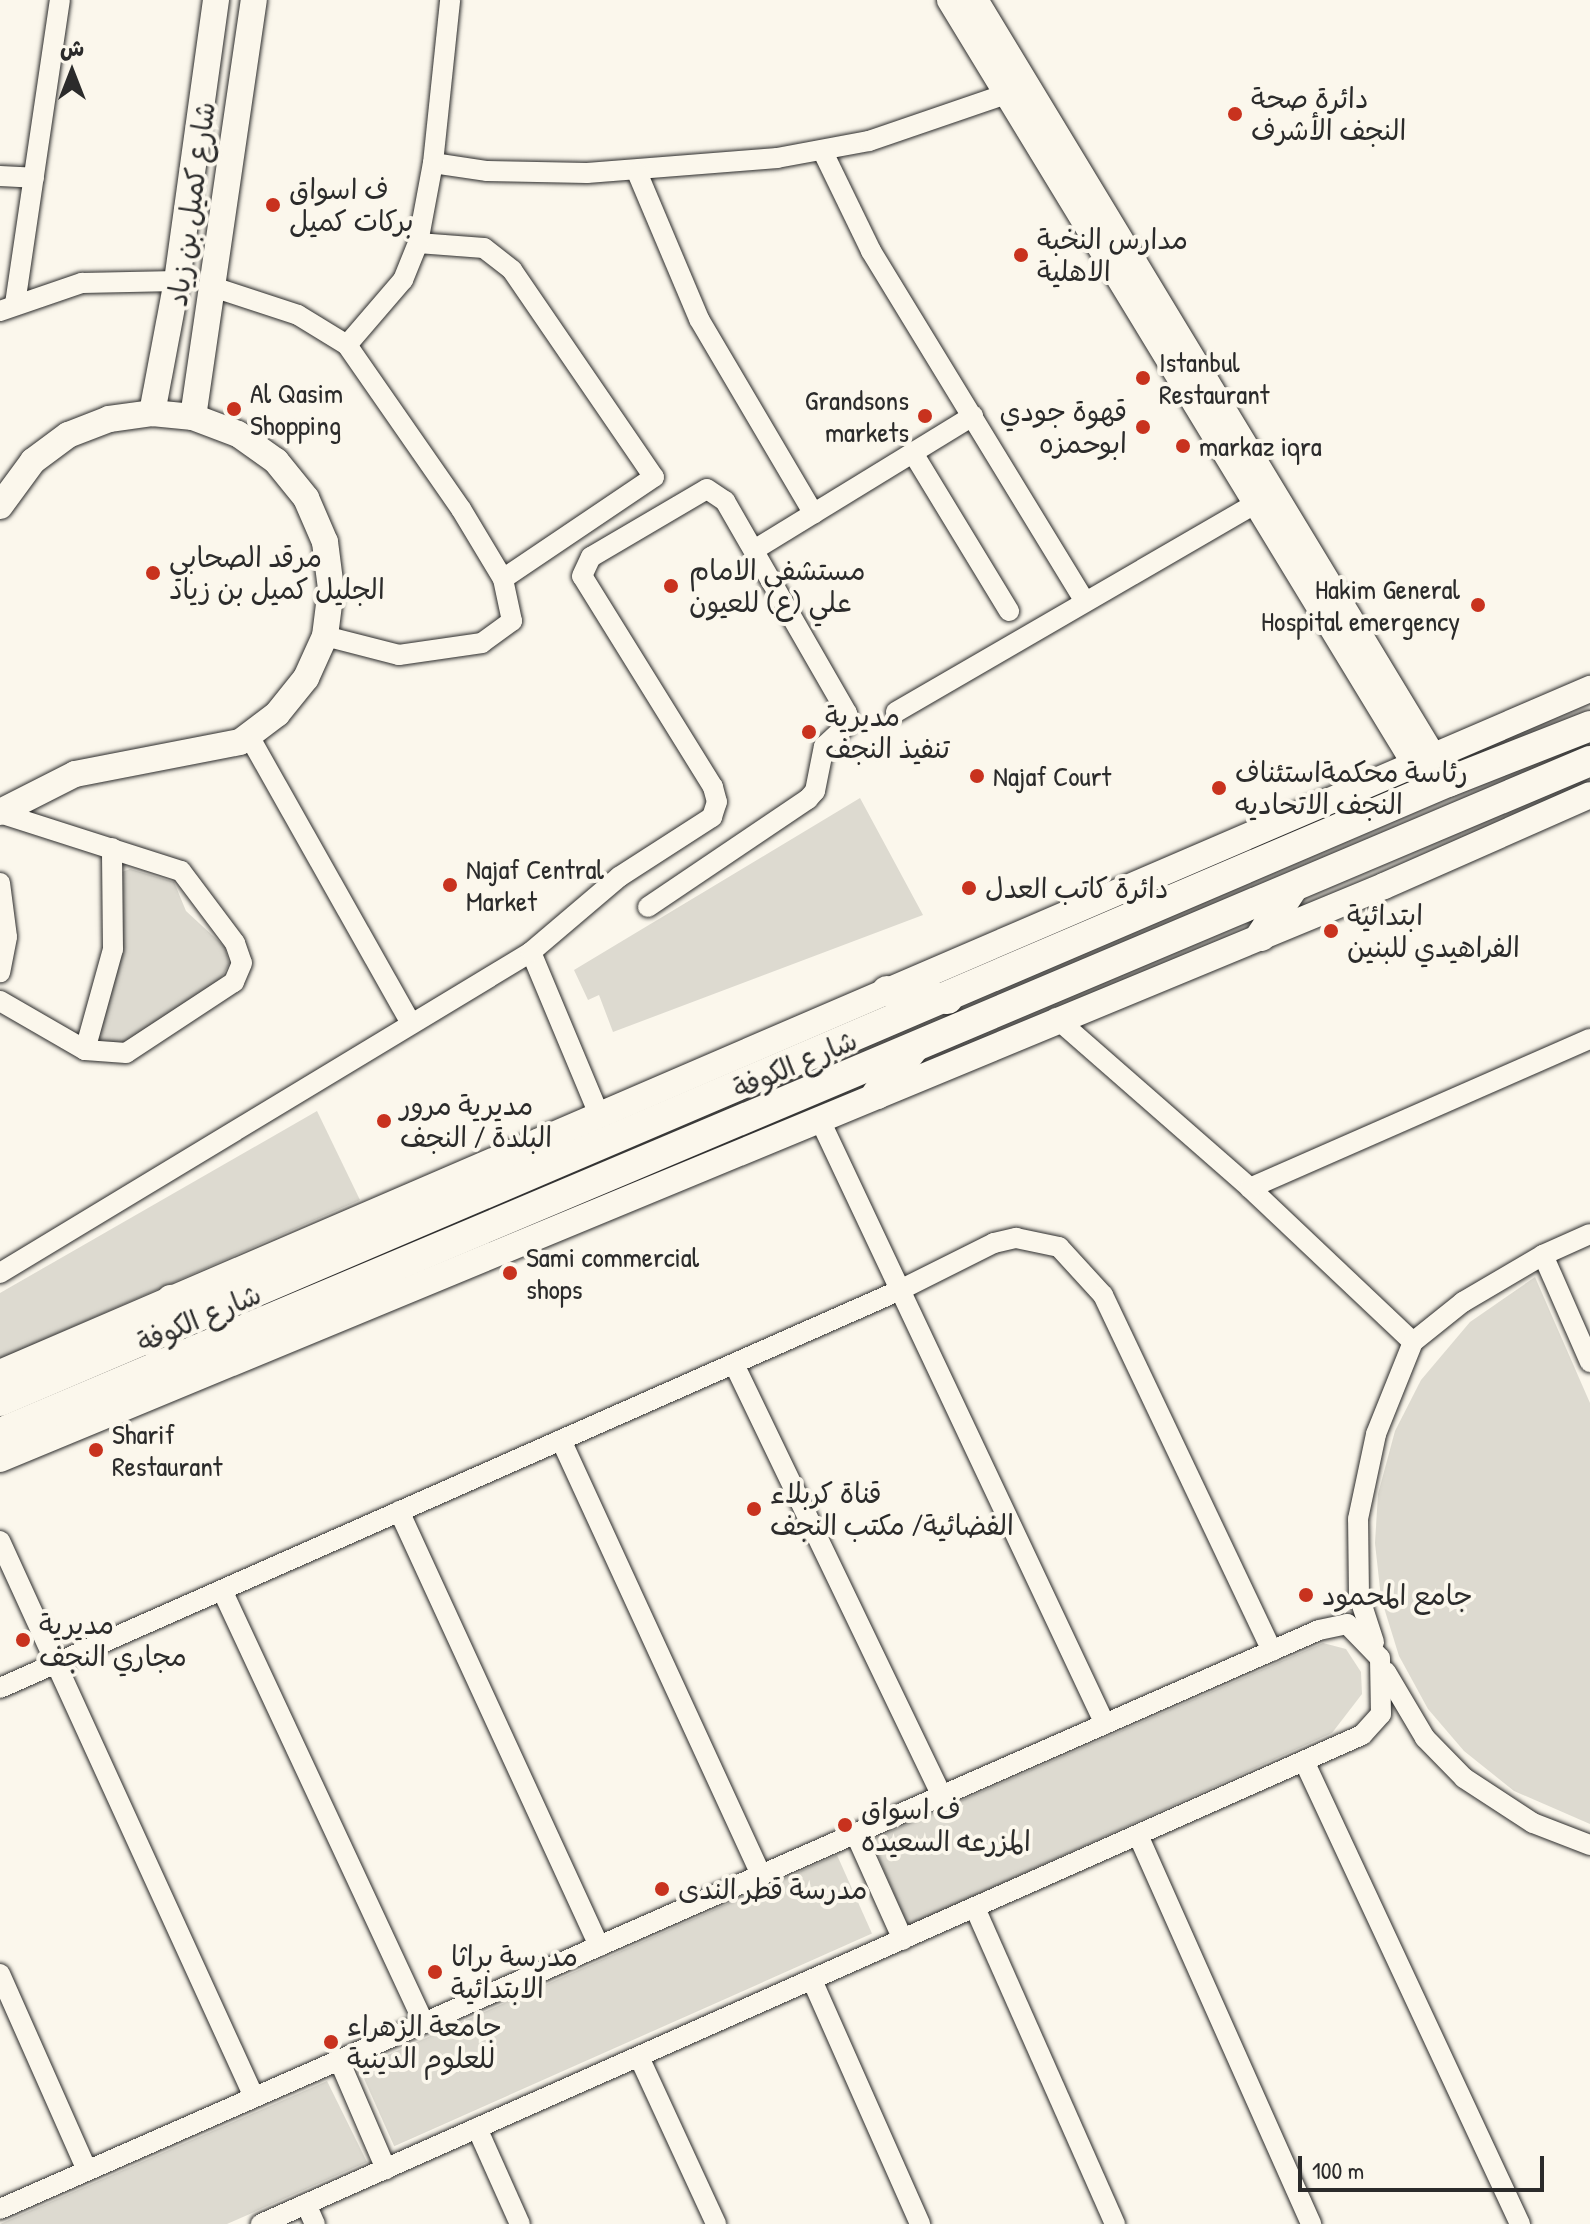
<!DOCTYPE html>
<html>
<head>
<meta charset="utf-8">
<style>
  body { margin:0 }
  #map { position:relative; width:1590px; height:2224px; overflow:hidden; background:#fbf7ec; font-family:"Patrick Hand","Playpen Sans Arabic",sans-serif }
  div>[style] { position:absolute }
  .green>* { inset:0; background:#dddad0; transform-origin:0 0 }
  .roads { filter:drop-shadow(0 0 2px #2b2b2b) drop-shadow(0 0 2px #2b2b2b) }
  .minor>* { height:20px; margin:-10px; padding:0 10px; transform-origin:10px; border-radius:10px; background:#fbf7ec }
  .major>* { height:26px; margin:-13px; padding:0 13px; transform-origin:13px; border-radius:13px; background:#fbf7ec }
  .highway>* { height:30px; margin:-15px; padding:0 15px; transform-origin:15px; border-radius:15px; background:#fbf7ec }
  .dots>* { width:22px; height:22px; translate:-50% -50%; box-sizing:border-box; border:4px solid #fbf7ec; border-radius:50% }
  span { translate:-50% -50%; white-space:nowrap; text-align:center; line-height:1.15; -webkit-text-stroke:8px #fbf7ec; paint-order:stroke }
  .poi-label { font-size:28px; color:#2b2b2b }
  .left { translate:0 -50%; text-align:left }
  .right { translate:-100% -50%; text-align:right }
  .street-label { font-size:28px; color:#2b2b2b }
  .north { position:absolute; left:32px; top:32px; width:80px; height:80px; -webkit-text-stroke:6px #fbf7ec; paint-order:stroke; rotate:0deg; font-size:22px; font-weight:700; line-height:32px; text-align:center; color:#2b2b2b }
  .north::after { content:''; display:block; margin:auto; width:28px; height:36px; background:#2b2b2b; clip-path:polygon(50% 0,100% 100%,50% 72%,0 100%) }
  .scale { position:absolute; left:1298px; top:2156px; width:246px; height:36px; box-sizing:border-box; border:4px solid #2b2b2b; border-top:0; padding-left:10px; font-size:24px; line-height:28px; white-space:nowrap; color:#2b2b2b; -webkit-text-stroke:6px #fbf7ec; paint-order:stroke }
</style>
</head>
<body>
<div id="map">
  <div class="green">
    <i style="clip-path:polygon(860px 798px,923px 915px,613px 1032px,599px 995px,588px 1000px,574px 970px)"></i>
    <i style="clip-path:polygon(130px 869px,174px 882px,186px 911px,225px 947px,229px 964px,220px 980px,122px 1046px,97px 1039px,122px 943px,119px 873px)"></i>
    <i style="clip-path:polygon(317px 1111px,360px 1200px,0 1359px,0 1293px)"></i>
    <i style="clip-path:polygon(1535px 1277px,1590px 1403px,1590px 1824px,1514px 1791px,1464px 1751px,1428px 1709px,1399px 1656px,1381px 1598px,1375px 1543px,1378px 1494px,1395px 1431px,1421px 1380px,1470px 1322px)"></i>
    <i style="clip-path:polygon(1323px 1643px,1346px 1649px,1361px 1672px,1362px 1694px,1332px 1733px,908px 1926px,871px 1840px)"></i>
    <i style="left:837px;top:1855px;width:86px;height:523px;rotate:66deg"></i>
    <i style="clip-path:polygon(327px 2081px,367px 2162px,227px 2224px,0 2224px)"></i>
  </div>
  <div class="roads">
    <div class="minor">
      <i style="left:823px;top:152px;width:110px;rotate:64.1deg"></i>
      <i style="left:871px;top:251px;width:410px;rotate:58.6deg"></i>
      <i style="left:433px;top:163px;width:55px;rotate:8.4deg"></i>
      <i style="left:487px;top:171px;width:100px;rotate:1.1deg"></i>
      <i style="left:587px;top:173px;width:191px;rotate:-4.5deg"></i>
      <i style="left:777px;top:158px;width:94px;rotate:-10.5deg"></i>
      <i style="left:869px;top:141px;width:145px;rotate:-18.9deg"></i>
      <i style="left:637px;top:172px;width:160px;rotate:67.1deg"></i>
      <i style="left:699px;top:319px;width:226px;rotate:59.5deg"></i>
      <i style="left:0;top:176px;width:34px;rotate:3deg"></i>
      <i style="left:418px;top:243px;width:66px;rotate:4.3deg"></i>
      <i style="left:484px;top:248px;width:36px;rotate:38deg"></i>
      <i style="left:512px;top:270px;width:251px;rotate:55.6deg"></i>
      <i style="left:654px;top:477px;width:182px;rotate:146deg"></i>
      <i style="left:213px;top:287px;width:89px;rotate:18.2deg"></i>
      <i style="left:298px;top:315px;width:57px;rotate:31.5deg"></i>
      <i style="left:347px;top:345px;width:200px;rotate:55.2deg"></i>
      <i style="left:461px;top:509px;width:82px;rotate:59deg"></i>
      <i style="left:503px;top:579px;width:43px;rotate:77.9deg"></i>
      <i style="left:512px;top:621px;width:37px;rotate:144deg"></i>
      <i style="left:482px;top:643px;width:84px;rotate:171.8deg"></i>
      <i style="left:399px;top:655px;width:76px;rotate:-165.6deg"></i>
      <i style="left:15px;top:304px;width:307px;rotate:-81.6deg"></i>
      <i style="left:0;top:311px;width:87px;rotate:-18.9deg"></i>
      <i style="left:82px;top:283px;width:95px;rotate:-1.2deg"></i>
      <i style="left:347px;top:345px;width:86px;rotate:-49.3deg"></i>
      <i style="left:403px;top:280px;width:40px;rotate:-68deg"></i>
      <i style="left:418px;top:243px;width:81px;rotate:-79.4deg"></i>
      <i style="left:433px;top:163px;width:164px;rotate:-84deg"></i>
      <i style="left:913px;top:453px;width:185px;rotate:58.7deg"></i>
      <i style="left:754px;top:550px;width:257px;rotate:-31.5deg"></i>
      <i style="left:896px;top:712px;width:416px;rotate:-30.1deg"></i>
      <i style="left:249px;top:736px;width:330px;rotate:60.6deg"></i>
      <i style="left:0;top:813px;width:190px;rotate:17.8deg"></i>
      <i style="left:181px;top:871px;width:90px;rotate:53.1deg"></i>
      <i style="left:235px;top:943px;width:21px;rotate:71deg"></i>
      <i style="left:242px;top:963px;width:21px;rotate:113deg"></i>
      <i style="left:234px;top:982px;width:129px;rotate:146.7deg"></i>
      <i style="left:126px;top:1053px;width:41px;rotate:-175.8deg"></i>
      <i style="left:85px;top:1050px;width:98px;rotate:-150deg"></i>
      <i style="left:0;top:883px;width:54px;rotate:82.6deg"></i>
      <i style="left:7px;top:937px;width:36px;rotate:101deg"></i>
      <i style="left:531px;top:952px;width:179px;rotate:67.3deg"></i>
      <i style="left:1056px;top:1018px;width:258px;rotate:41.2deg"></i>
      <i style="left:1250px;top:1188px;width:224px;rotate:43.4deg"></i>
      <i style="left:85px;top:1050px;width:105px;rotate:-74.5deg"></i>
      <i style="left:113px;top:949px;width:101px;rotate:-90.6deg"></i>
      <i style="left:819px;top:1118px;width:670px;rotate:64.74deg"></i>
      <i style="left:1250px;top:1188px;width:371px;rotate:-23.7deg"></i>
      <i style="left:1543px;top:1255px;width:117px;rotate:66.3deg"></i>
      <i style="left:0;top:1273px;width:620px;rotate:-31.15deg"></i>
      <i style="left:531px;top:952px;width:116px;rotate:-40.4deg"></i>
      <i style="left:619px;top:877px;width:111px;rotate:-32.8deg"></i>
      <i style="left:712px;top:817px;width:16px;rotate:-72deg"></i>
      <i style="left:717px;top:802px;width:16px;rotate:-105deg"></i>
      <i style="left:713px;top:787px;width:248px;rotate:-121.8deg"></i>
      <i style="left:582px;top:576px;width:21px;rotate:-65deg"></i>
      <i style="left:591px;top:557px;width:134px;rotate:-30.4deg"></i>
      <i style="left:707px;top:489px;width:22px;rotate:34deg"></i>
      <i style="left:725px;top:501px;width:245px;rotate:60.1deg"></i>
      <i style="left:847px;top:713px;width:11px;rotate:85deg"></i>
      <i style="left:848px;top:724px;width:33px;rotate:137deg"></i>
      <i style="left:824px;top:746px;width:46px;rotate:101.3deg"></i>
      <i style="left:815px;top:791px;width:11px;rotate:131deg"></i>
      <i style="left:808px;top:799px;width:193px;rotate:146deg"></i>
      <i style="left:734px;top:1364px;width:479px;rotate:64.3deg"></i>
      <i style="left:561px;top:1440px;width:479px;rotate:65.3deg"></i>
      <i style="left:399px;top:1511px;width:479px;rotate:65.3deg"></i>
      <i style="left:0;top:1541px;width:611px;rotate:65.45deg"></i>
      <i style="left:222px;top:1590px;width:478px;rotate:65deg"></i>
      <i style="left:1374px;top:1642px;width:48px;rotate:-108.1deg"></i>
      <i style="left:1359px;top:1596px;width:77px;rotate:-90.7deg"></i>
      <i style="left:1358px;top:1519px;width:87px;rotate:-78deg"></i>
      <i style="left:1376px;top:1434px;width:99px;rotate:-68.1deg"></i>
      <i style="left:1413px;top:1342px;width:64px;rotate:-38.7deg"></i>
      <i style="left:1463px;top:1302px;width:93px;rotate:-30.4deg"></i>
      <i style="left:1543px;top:1255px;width:51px;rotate:-24.1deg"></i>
      <i style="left:1386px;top:1672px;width:77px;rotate:59.4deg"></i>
      <i style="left:1425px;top:1738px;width:56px;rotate:45.7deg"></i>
      <i style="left:1464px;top:1778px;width:82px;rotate:33.1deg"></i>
      <i style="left:1533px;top:1823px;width:61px;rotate:21.1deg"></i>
      <i style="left:0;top:1688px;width:982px;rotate:-23.85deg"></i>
      <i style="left:898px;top:1291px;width:107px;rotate:-26.6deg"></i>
      <i style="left:994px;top:1243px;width:23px;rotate:-13deg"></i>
      <i style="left:1016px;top:1238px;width:44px;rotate:11.8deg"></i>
      <i style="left:1059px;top:1247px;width:65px;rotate:47.5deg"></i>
      <i style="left:1103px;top:1295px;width:394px;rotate:64.6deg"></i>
      <i style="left:1304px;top:1761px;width:511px;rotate:64.99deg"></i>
      <i style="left:855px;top:1833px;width:117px;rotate:65.8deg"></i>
      <i style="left:1138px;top:1835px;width:426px;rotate:66deg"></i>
      <i style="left:975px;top:1908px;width:346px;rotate:66.1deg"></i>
      <i style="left:0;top:1974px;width:214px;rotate:66.1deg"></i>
      <i style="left:812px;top:1980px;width:267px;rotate:66.1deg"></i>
      <i style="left:639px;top:2057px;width:184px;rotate:65.2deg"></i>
      <i style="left:339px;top:2060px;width:119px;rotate:66.7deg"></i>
      <i style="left:477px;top:2128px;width:105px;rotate:65.9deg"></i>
      <i style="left:306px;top:2204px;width:22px;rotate:66deg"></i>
      <i style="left:0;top:2209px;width:1440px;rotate:-23.7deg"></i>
      <i style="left:1319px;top:1630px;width:29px;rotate:-12deg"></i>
      <i style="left:1347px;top:1624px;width:47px;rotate:45.9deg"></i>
      <i style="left:1380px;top:1658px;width:56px;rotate:89deg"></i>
      <i style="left:1381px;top:1714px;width:28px;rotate:132deg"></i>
      <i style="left:1362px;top:1735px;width:1205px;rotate:156.05deg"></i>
    </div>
    <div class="major">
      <i style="left:950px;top:0;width:894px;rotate:58.67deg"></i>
      <i style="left:975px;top:0;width:883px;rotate:58.81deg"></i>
      <i style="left:152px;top:413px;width:134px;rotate:-79.3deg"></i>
      <i style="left:177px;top:281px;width:284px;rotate:-82.1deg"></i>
      <i style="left:193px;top:417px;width:421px;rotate:-81.7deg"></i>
      <i style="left:0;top:506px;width:56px;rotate:-53.7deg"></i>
      <i style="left:33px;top:461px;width:44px;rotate:-36.6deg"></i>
      <i style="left:68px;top:435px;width:44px;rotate:-21.3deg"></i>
      <i style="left:109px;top:419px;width:43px;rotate:-7.9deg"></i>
      <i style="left:152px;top:413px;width:41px;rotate:5.6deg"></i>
      <i style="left:193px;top:417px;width:48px;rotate:20.7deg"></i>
      <i style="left:238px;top:434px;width:47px;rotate:35.4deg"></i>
      <i style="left:276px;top:461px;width:48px;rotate:51deg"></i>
      <i style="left:306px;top:498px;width:48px;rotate:66.6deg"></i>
      <i style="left:325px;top:542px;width:47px;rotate:82.7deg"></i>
      <i style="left:331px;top:589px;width:47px;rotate:97.3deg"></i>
      <i style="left:325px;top:636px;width:46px;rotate:114.3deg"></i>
      <i style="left:306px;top:678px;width:46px;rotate:128.9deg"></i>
      <i style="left:277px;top:714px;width:46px;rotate:142.9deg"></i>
      <i style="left:240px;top:742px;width:168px;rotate:169deg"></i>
      <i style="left:75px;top:774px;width:84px;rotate:153.1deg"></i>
      <i style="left:0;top:1373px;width:1731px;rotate:-23.28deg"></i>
      <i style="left:0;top:1459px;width:1498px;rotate:-22.49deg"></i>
      <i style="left:1384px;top:886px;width:225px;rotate:-23.8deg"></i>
    </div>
    <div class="highway">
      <i style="left:1261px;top:936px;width:56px;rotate:-56.6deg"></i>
      <i style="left:887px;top:991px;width:61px;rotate:7.6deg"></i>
      <i style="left:877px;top:1094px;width:58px;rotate:-51.3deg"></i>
      <i style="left:147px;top:1340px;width:47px;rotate:-59deg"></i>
      <i style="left:0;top:1401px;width:1575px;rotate:-23.15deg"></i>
      <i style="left:1448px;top:782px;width:153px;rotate:-21.5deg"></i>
      <i style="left:0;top:1433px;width:1726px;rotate:-22.91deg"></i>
    </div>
  </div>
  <div class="dots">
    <i style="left:1235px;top:114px;background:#c8321e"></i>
    <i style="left:273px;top:205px;background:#c8321e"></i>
    <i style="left:1021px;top:255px;background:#c8321e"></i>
    <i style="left:1143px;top:378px;background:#c8321e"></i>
    <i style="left:234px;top:409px;background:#c8321e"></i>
    <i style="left:925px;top:416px;background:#c8321e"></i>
    <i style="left:1143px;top:427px;background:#c8321e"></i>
    <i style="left:1183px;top:446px;background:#c8321e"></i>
    <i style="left:153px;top:573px;background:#c8321e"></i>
    <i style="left:671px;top:586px;background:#c8321e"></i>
    <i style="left:1478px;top:605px;background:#c8321e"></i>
    <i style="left:809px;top:732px;background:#c8321e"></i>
    <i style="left:977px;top:776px;background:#c8321e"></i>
    <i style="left:1219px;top:788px;background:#c8321e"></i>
    <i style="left:450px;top:885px;background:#c8321e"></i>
    <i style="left:969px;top:888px;background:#c8321e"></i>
    <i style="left:1331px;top:931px;background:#c8321e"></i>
    <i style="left:384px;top:1121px;background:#c8321e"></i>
    <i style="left:510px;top:1273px;background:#c8321e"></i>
    <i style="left:96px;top:1450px;background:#c8321e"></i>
    <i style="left:754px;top:1509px;background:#c8321e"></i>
    <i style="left:1306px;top:1595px;background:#c8321e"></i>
    <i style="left:23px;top:1640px;background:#c8321e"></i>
    <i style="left:845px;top:1825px;background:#c8321e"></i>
    <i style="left:662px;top:1889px;background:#c8321e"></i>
    <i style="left:435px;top:1972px;background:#c8321e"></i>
    <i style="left:331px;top:2042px;background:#c8321e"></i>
  </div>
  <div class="poi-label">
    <span class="left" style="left:1251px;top:114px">دائرة صحة<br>النجف الأشرف</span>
    <span class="left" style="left:289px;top:205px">ف اسواق<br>بركات كميل</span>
    <span class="left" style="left:1037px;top:255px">مدارس النخبة<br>الاهلية</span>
    <span class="left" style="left:1159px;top:378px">Istanbul<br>Restaurant</span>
    <span class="left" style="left:250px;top:409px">Al Qasim<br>Shopping</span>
    <span class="right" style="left:909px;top:416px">Grandsons<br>markets</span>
    <span class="right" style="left:1127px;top:427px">قهوة جودي<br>ابوحمزه</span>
    <span class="left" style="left:1199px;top:446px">markaz iqra</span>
    <span class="left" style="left:169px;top:573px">مرقد الصحابي<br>الجليل كميل بن زياد</span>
    <span class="left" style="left:689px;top:586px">مستشفى الامام<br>علي (ع) للعيون</span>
    <span class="right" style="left:1460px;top:605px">Hakim General<br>Hospital emergency</span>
    <span class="left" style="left:825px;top:732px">مديرية<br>تنفيذ النجف</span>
    <span class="left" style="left:1235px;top:788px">رئاسة محكمةاستئناف<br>النجف الاتحاديه</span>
    <span class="left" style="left:993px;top:776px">Najaf Court</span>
    <span class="left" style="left:466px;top:885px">Najaf Central<br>Market</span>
    <span class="left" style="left:985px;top:888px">دائرة كاتب العدل</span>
    <span class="left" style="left:1347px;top:931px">ابتدائية<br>الفراهيدي للبنين</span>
    <span class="left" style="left:400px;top:1121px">مديرية مرور<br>البلدة / النجف</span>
    <span class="left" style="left:526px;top:1273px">Sami commercial<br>shops</span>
    <span class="left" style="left:112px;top:1450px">Sharif<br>Restaurant</span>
    <span class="left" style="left:770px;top:1509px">قناة كربلاء<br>الفضائية/ مكتب النجف</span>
    <span class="left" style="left:1322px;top:1595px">جامع المحمود</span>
    <span class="left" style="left:39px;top:1640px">مديرية<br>مجاري النجف</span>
    <span class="left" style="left:861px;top:1825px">ف اسواق<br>المزرعه السعيده</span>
    <span class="left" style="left:678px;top:1889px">مدرسة قطر الندى</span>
    <span class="left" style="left:451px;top:1972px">مدرسة براثا<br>الابتدائية</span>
    <span class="left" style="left:347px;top:2042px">جامعة الزهراء<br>للعلوم الدينية</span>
  </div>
  <div class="street-label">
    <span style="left:191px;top:204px;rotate:-82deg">شارع كميل بن زياد</span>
    <span style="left:795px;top:1064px;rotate:-23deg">شارع الكوفة</span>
    <span style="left:199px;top:1318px;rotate:-23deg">شارع الكوفة</span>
  </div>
  <div class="north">ش</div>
  <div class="scale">100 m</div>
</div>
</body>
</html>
